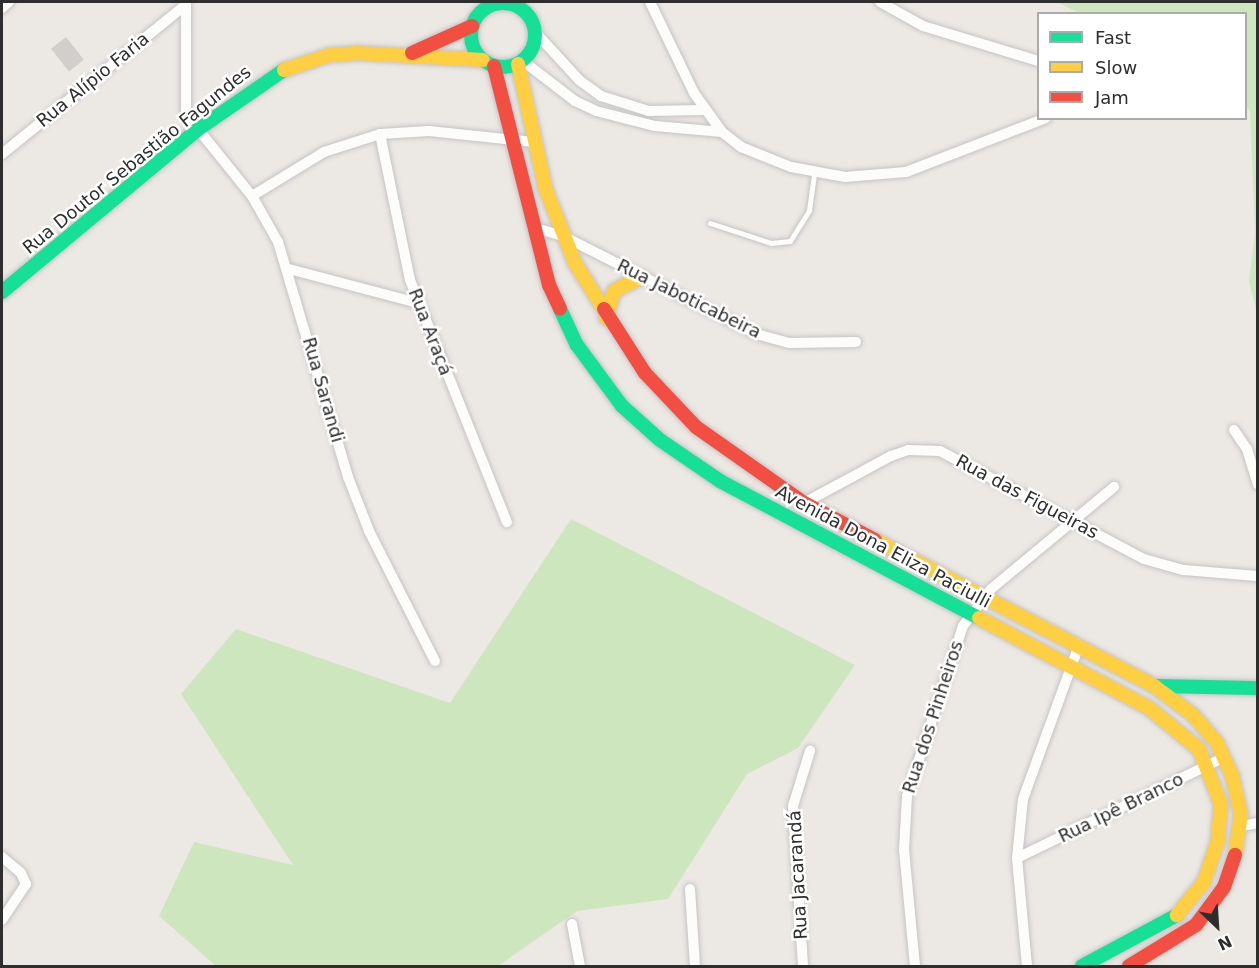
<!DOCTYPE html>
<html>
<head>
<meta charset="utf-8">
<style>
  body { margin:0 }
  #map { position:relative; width:1259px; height:968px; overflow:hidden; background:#ece8e4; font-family:"DejaVu Sans",sans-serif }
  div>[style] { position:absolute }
  .green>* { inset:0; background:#cee6be }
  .building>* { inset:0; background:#d1cecb; transform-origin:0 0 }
  .roads { filter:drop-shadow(0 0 2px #c5c4c5) drop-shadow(0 0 2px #c5c4c5) }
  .lane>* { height:5px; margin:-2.5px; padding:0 2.5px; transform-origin:2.5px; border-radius:2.5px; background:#fcfcfb }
  .street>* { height:10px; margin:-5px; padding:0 5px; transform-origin:5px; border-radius:5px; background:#fcfcfb }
  .fast>* { height:14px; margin:-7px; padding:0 7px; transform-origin:7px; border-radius:7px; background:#16e098 }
  .fast>.ring { margin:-7px; padding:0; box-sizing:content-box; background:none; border:14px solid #16e098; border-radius:50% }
  .slow>* { height:14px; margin:-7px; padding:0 7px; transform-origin:7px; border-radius:7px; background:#ffcf43 }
  .jam>* { height:14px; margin:-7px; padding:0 7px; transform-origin:7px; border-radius:7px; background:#f24e42 }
  span { translate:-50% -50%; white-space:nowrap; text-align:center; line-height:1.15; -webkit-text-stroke:5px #fff; paint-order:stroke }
  .street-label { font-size:18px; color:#2e2e2e }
  .frame { position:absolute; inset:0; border:3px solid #2e2e2e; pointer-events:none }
  .legend { position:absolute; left:1037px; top:12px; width:210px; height:108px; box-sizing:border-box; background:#fff; border:2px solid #ababab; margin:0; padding:8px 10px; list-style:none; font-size:18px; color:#2e2e2e }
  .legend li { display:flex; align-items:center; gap:12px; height:30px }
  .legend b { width:30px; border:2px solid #ababab }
  .north { position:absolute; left:1187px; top:896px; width:60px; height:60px; -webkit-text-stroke:4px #fff; paint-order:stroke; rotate:155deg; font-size:16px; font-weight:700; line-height:24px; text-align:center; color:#2e2e2e }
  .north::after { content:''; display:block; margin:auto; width:21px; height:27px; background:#2e2e2e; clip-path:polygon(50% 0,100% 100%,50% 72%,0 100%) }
</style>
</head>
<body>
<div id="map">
  <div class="green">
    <i style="clip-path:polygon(1057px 2px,1257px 2px,1257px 314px,1249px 281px,1255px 233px,1250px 110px,1246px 107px,1246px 14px,1079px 13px)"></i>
    <i style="clip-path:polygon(571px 519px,855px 665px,798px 748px,747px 774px,668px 899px,577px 911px,498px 966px,216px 966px,159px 916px,194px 842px,293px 865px,181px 694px,236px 629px,450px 703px)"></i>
  </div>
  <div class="building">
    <i style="left:66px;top:37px;width:29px;height:19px;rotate:52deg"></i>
  </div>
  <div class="roads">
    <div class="lane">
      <i style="left:710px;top:223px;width:64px;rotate:18.2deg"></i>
      <i style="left:771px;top:243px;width:19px;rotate:-6deg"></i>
      <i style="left:790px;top:241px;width:36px;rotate:-58deg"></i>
      <i style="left:809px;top:210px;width:37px;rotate:-82deg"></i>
    </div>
    <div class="street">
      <i style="left:186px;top:2px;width:112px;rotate:90deg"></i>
      <i style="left:186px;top:114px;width:105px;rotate:51.2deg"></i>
      <i style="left:252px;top:196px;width:53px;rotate:60.5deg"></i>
      <i style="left:278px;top:242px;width:245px;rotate:73.4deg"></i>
      <i style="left:348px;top:477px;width:58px;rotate:68.7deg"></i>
      <i style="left:369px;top:531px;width:146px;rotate:63.1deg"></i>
      <i style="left:650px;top:2px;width:101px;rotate:64.2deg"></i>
      <i style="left:694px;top:93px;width:48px;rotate:54.3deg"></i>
      <i style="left:722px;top:132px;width:24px;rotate:38deg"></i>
      <i style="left:741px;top:147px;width:54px;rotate:21.8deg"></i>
      <i style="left:791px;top:167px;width:55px;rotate:10.5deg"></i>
      <i style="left:845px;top:177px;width:61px;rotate:-4.7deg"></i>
      <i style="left:906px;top:172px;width:150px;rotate:-21.1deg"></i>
      <i style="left:880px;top:2px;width:49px;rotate:29.2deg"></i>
      <i style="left:923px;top:26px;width:120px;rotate:16.9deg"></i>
      <i style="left:2px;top:8px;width:9px;rotate:-41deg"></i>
      <i style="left:536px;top:33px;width:64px;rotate:47.5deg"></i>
      <i style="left:579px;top:80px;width:27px;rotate:36deg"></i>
      <i style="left:601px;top:96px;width:50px;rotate:17.4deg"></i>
      <i style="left:649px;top:111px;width:55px;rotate:-1deg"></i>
      <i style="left:523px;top:61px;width:66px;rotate:37.6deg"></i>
      <i style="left:575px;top:101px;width:23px;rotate:25deg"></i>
      <i style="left:596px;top:111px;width:61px;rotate:14.3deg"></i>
      <i style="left:655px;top:126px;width:67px;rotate:5.1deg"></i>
      <i style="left:380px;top:134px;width:149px;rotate:78.4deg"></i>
      <i style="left:410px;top:280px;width:261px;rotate:68.2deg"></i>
      <i style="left:2px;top:154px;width:235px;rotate:-39.1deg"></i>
      <i style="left:252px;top:196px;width:84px;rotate:-31.4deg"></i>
      <i style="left:324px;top:152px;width:59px;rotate:-17.8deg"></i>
      <i style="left:380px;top:134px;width:49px;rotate:-3.5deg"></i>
      <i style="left:429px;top:131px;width:105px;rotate:6deg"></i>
      <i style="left:532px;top:227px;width:32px;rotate:16deg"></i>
      <i style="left:563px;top:236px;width:216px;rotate:26.9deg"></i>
      <i style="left:756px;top:334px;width:34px;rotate:15deg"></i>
      <i style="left:789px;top:343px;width:67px;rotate:-0.9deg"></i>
      <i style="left:289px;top:269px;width:133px;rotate:14.8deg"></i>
      <i style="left:1234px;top:430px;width:23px;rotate:56deg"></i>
      <i style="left:1247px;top:449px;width:37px;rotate:73deg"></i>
      <i style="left:804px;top:503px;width:99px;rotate:-28.4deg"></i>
      <i style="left:891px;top:456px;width:18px;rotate:-19deg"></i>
      <i style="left:908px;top:450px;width:32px;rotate:2deg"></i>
      <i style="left:940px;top:451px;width:231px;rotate:27.9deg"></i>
      <i style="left:1144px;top:559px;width:41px;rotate:15.8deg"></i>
      <i style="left:1183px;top:570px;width:75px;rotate:4.6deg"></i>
      <i style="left:1241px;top:826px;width:17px;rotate:-10deg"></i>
      <i style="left:2px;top:857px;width:25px;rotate:40deg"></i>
      <i style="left:21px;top:873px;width:12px;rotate:66deg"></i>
      <i style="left:26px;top:884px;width:43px;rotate:123.7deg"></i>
      <i style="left:1017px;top:858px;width:231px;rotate:-25.9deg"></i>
      <i style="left:690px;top:889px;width:77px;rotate:86.3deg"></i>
      <i style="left:572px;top:924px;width:43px;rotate:79.2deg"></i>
      <i style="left:803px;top:966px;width:160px;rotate:-93.6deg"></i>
      <i style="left:793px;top:806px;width:58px;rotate:-72.8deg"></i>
      <i style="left:915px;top:966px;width:117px;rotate:-95.4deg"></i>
      <i style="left:904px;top:850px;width:54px;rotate:-86.8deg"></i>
      <i style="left:907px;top:796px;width:179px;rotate:-71.8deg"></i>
      <i style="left:963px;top:626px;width:46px;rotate:-52.9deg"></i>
      <i style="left:991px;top:589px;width:160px;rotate:-39.7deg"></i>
      <i style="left:1027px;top:966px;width:108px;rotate:-95.3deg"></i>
      <i style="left:1017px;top:858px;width:59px;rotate:-84.2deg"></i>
      <i style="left:1023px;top:799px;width:161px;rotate:-70deg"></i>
    </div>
    <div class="fast">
      <i class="ring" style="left:471px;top:3px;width:50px;height:50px"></i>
      <i style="left:2px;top:292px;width:254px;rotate:-39.7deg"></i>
      <i style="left:197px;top:130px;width:106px;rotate:-34.6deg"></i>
      <i style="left:560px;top:309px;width:40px;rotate:65deg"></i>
      <i style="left:577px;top:345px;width:76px;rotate:53.6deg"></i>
      <i style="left:622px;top:406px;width:51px;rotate:41.8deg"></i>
      <i style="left:660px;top:440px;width:73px;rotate:34.3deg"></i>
      <i style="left:720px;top:481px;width:293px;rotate:27.9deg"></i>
      <i style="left:1154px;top:686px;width:104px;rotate:1.1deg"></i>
      <i style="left:1082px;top:966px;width:108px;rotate:-28.2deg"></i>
    </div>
    <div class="slow">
      <i style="left:518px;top:64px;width:129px;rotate:77.5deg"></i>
      <i style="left:546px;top:190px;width:79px;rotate:68.3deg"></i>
      <i style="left:575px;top:263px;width:54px;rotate:57.8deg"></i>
      <i style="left:284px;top:70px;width:48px;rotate:-18.1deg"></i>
      <i style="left:330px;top:55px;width:26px;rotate:-4deg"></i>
      <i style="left:356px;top:53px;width:127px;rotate:3.2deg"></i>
      <i style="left:606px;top:318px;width:28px;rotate:-73deg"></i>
      <i style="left:614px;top:291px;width:31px;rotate:-27deg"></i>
      <i style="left:875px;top:540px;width:315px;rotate:27.6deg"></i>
      <i style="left:1154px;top:686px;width:49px;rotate:36.6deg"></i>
      <i style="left:1193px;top:715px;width:37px;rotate:49deg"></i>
      <i style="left:1217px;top:743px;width:35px;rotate:65deg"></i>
      <i style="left:1232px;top:775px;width:40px;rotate:77deg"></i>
      <i style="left:1241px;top:814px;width:41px;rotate:98.3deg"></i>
      <i style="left:979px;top:618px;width:192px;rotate:27.9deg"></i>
      <i style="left:1149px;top:708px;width:65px;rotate:39.4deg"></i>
      <i style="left:1199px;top:749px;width:59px;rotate:68.2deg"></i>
      <i style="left:1221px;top:804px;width:37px;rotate:95deg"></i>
      <i style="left:1218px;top:841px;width:43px;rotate:108.9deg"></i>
      <i style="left:1204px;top:882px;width:43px;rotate:129.3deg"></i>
    </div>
    <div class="jam">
      <i style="left:412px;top:53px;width:66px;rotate:-24.2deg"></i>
      <i style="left:494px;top:66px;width:226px;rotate:75.9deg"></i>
      <i style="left:549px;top:285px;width:26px;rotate:65deg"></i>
      <i style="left:604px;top:309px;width:76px;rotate:57.4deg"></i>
      <i style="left:645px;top:373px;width:74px;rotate:46.6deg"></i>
      <i style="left:696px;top:427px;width:132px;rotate:35.1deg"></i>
      <i style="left:804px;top:503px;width:80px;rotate:27.5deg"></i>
      <i style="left:1129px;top:966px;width:79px;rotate:-31.5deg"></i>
      <i style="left:1196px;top:925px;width:47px;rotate:-53.6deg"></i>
      <i style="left:1224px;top:887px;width:34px;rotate:-71deg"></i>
    </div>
  </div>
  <div class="street-label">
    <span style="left:93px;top:80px;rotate:-39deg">Rua Alípio Faria</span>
    <span style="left:137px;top:160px;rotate:-39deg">Rua Doutor Sebastião Fagundes</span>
    <span style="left:689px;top:299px;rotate:26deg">Rua Jaboticabeira</span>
    <span style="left:430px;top:332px;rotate:69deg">Rua Araçá</span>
    <span style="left:323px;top:390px;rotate:74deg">Rua Sarandi</span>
    <span style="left:1027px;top:497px;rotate:28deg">Rua das Figueiras</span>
    <span style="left:883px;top:547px;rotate:28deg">Avenida Dona Eliza Paciulli</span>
    <span style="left:933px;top:717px;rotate:-72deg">Rua dos Pinheiros</span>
    <span style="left:1121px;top:808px;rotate:-26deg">Rua Ipê Branco</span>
    <span style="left:798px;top:875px;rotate:-93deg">Rua Jacarandá</span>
  </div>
  <div class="frame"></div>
  <ul class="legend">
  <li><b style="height:8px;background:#16e098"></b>Fast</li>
  <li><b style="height:8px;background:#ffcf43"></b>Slow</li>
  <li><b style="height:8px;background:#f24e42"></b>Jam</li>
  </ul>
  <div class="north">N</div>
</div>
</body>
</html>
